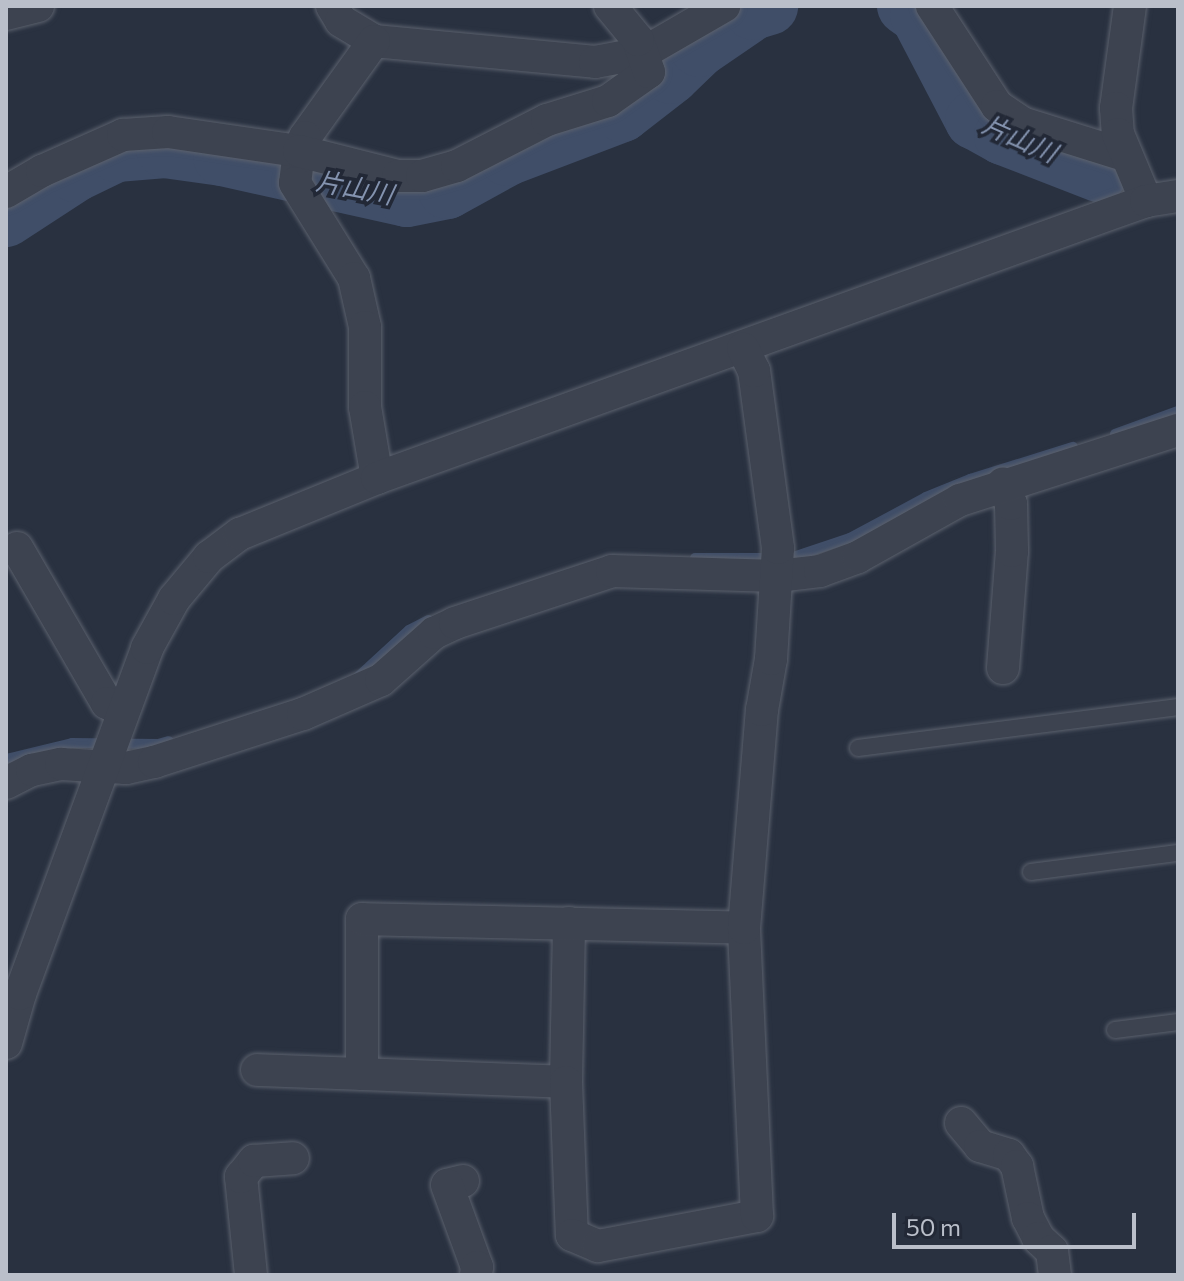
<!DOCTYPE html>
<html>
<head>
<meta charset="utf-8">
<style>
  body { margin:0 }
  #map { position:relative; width:1184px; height:1281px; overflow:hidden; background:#293140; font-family:Commissioner,"Noto Sans JP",sans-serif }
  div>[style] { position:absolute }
  .stream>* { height:10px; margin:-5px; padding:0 5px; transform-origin:5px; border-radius:5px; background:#404e68 }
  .river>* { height:58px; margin:-29px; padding:0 29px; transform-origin:29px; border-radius:29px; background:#404e68 }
  .roads { filter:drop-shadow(0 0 2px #5b616d) drop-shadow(0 0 2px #5b616d) }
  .lane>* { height:16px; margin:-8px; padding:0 8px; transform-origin:8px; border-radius:8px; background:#3d4350 }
  .street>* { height:32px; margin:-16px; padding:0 16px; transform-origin:16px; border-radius:16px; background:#3d4350 }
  span { translate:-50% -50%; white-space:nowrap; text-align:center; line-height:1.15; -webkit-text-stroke:7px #222836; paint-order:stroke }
  .water-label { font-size:26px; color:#8493af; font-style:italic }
  .frame { position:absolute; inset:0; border:8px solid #babfca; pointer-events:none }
  .scale { position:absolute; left:892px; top:1213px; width:244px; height:36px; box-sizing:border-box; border:4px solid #babfca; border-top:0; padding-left:10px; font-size:24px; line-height:28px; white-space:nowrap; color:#babfca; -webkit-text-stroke:6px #222836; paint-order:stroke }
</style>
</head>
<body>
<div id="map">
  <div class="stream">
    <i style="left:1115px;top:434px;width:67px;rotate:-20.1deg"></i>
    <i style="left:695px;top:558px;width:95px"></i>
    <i style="left:790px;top:558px;width:63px;rotate:-18.4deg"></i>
    <i style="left:850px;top:538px;width:86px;rotate:-28.3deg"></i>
    <i style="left:926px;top:497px;width:48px;rotate:-22.2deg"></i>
    <i style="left:970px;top:479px;width:108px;rotate:-17.3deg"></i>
    <i style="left:358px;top:677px;width:69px;rotate:-42.7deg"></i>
    <i style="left:409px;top:630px;width:22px;rotate:-27deg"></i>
    <i style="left:6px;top:759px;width:68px;rotate:-13.6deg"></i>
    <i style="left:72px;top:743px;width:86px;rotate:0.7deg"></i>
    <i style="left:158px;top:744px;width:11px;rotate:-15deg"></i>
  </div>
  <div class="river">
    <i style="left:906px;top:6px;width:16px;rotate:35deg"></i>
    <i style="left:919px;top:15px;width:119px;rotate:62.4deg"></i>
    <i style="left:974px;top:120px;width:33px;rotate:29deg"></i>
    <i style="left:1003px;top:136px;width:103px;rotate:21.1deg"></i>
    <i style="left:6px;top:218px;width:82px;rotate:-33.1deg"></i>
    <i style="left:75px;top:173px;width:46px;rotate:-26deg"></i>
    <i style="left:116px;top:153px;width:49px;rotate:-4.7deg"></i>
    <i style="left:165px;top:149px;width:58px;rotate:8deg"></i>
    <i style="left:222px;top:157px;width:189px;rotate:12.5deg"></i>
    <i style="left:407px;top:198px;width:41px;rotate:-11.3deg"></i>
    <i style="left:447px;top:190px;width:68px;rotate:-28.8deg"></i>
    <i style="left:507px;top:157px;width:123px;rotate:-20.9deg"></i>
    <i style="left:622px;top:113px;width:62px;rotate:-37.8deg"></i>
    <i style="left:671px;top:75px;width:39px;rotate:-44deg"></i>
    <i style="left:699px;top:48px;width:65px;rotate:-34.4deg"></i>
    <i style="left:753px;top:11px;width:17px;rotate:-17deg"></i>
  </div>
  <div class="roads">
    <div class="lane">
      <i style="left:858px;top:748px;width:323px;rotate:-7.3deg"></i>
      <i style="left:1031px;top:872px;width:148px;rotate:-7.4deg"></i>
      <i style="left:1115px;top:1030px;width:64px;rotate:-7.2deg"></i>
    </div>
    <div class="street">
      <i style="left:332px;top:6px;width:17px;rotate:59deg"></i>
      <i style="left:341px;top:21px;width:39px;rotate:31deg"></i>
      <i style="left:374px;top:41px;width:222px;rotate:5.4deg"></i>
      <i style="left:595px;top:62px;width:49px;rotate:-10.6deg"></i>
      <i style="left:643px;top:53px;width:94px;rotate:-30.1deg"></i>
      <i style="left:932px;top:6px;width:119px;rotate:57deg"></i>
      <i style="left:997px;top:106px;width:30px;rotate:34deg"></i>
      <i style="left:1022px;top:123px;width:107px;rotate:17.4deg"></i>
      <i style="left:1130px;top:6px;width:103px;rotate:97.8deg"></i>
      <i style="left:1116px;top:108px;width:26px;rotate:86deg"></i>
      <i style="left:1118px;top:134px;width:73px;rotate:67.3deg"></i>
      <i style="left:6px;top:14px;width:33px;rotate:-14deg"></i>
      <i style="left:374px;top:41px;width:118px;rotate:125.7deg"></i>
      <i style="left:305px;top:137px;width:15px;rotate:113deg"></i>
      <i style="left:299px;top:151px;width:32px;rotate:97deg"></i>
      <i style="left:295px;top:183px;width:112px;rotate:58.2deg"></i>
      <i style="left:354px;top:278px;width:50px;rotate:77.3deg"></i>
      <i style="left:365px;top:327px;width:80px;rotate:90deg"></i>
      <i style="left:365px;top:407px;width:72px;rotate:80.4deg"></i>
      <i style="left:6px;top:192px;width:42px;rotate:-30.3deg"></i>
      <i style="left:42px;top:171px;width:89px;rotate:-24deg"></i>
      <i style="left:123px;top:135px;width:45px;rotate:-3.8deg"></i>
      <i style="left:168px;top:132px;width:132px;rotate:8.3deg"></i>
      <i style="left:299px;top:151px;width:102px;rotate:14.2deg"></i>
      <i style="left:398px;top:176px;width:24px"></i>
      <i style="left:422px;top:176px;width:36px;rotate:-16deg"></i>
      <i style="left:457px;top:166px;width:101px;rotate:-27.1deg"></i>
      <i style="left:547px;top:120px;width:64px;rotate:-17.3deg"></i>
      <i style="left:608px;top:101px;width:50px;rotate:-35.3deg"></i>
      <i style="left:649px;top:72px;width:34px;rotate:-109deg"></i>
      <i style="left:638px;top:40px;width:44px;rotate:-129.5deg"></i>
      <i style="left:17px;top:548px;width:179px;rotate:59.9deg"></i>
      <i style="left:107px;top:703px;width:17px;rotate:25deg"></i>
      <i style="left:1003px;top:668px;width:117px;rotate:-85.6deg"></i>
      <i style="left:1012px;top:551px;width:47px;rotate:-91.2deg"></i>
      <i style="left:1011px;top:504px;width:22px;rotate:-112deg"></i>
      <i style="left:6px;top:783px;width:29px;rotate:-27deg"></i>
      <i style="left:32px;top:770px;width:30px;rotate:-12deg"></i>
      <i style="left:61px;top:764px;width:65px;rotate:3.5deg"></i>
      <i style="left:126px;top:768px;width:29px;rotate:-12deg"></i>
      <i style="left:154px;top:762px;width:157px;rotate:-17.9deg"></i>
      <i style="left:303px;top:714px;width:85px;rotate:-23.6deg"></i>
      <i style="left:381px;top:680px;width:71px;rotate:-41.6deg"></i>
      <i style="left:434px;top:633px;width:23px;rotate:-25deg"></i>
      <i style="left:455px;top:623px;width:165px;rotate:-18.3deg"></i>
      <i style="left:612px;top:571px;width:165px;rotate:1.7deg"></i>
      <i style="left:777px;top:576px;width:43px;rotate:-6.6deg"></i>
      <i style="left:820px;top:571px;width:40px;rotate:-20.2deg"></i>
      <i style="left:858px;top:557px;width:117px;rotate:-29.2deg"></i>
      <i style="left:960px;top:500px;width:229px;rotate:-17.8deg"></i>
      <i style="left:6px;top:1043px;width:51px;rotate:-74.1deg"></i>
      <i style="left:20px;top:994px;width:369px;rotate:-69.8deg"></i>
      <i style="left:147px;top:648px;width:56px;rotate:-61.1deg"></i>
      <i style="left:174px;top:599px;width:55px;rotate:-50.2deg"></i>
      <i style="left:209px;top:557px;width:39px;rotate:-37deg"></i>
      <i style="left:240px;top:534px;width:148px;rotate:-22.2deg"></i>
      <i style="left:377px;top:478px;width:817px;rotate:-19.81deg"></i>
      <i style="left:1146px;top:201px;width:32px;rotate:-9deg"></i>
      <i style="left:257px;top:1070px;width:309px;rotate:2.2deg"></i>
      <i style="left:566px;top:1082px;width:159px;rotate:-88.9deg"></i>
      <i style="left:362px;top:1074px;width:155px;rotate:-90deg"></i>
      <i style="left:362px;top:919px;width:382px;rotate:1.3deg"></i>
      <i style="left:566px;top:1082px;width:153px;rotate:87.8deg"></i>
      <i style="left:572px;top:1235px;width:28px;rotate:23deg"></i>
      <i style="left:598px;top:1246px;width:162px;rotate:-10.7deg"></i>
      <i style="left:757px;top:1216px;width:288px;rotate:-92.6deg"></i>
      <i style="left:744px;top:928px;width:219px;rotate:-85.3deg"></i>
      <i style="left:762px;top:710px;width:52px;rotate:-80deg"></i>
      <i style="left:771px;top:659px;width:111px;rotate:-86.4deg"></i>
      <i style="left:778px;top:548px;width:179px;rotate:-97.7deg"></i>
      <i style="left:754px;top:371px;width:25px;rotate:-116deg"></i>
      <i style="left:961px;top:1123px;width:30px;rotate:50deg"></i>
      <i style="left:980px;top:1146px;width:30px;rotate:17deg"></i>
      <i style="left:1009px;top:1155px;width:14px;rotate:54deg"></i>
      <i style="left:1017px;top:1166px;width:53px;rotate:78.1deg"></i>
      <i style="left:1028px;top:1218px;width:22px;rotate:63deg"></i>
      <i style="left:1038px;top:1238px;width:19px;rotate:43deg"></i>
      <i style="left:1052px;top:1251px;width:24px;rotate:83deg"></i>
      <i style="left:463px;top:1181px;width:16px;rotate:166deg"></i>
      <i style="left:447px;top:1185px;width:87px;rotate:69.9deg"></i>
      <i style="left:477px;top:1267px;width:8px;rotate:97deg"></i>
      <i style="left:251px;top:1275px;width:99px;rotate:-95.8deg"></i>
      <i style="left:241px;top:1177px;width:21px;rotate:-51deg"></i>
      <i style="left:254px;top:1161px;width:39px;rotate:-4deg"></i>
    </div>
  </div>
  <div class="water-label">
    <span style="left:1020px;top:138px;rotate:24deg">片山川</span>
    <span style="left:355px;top:187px;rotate:11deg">片山川</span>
  </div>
  <div class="frame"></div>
  <div class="scale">50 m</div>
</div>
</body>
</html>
